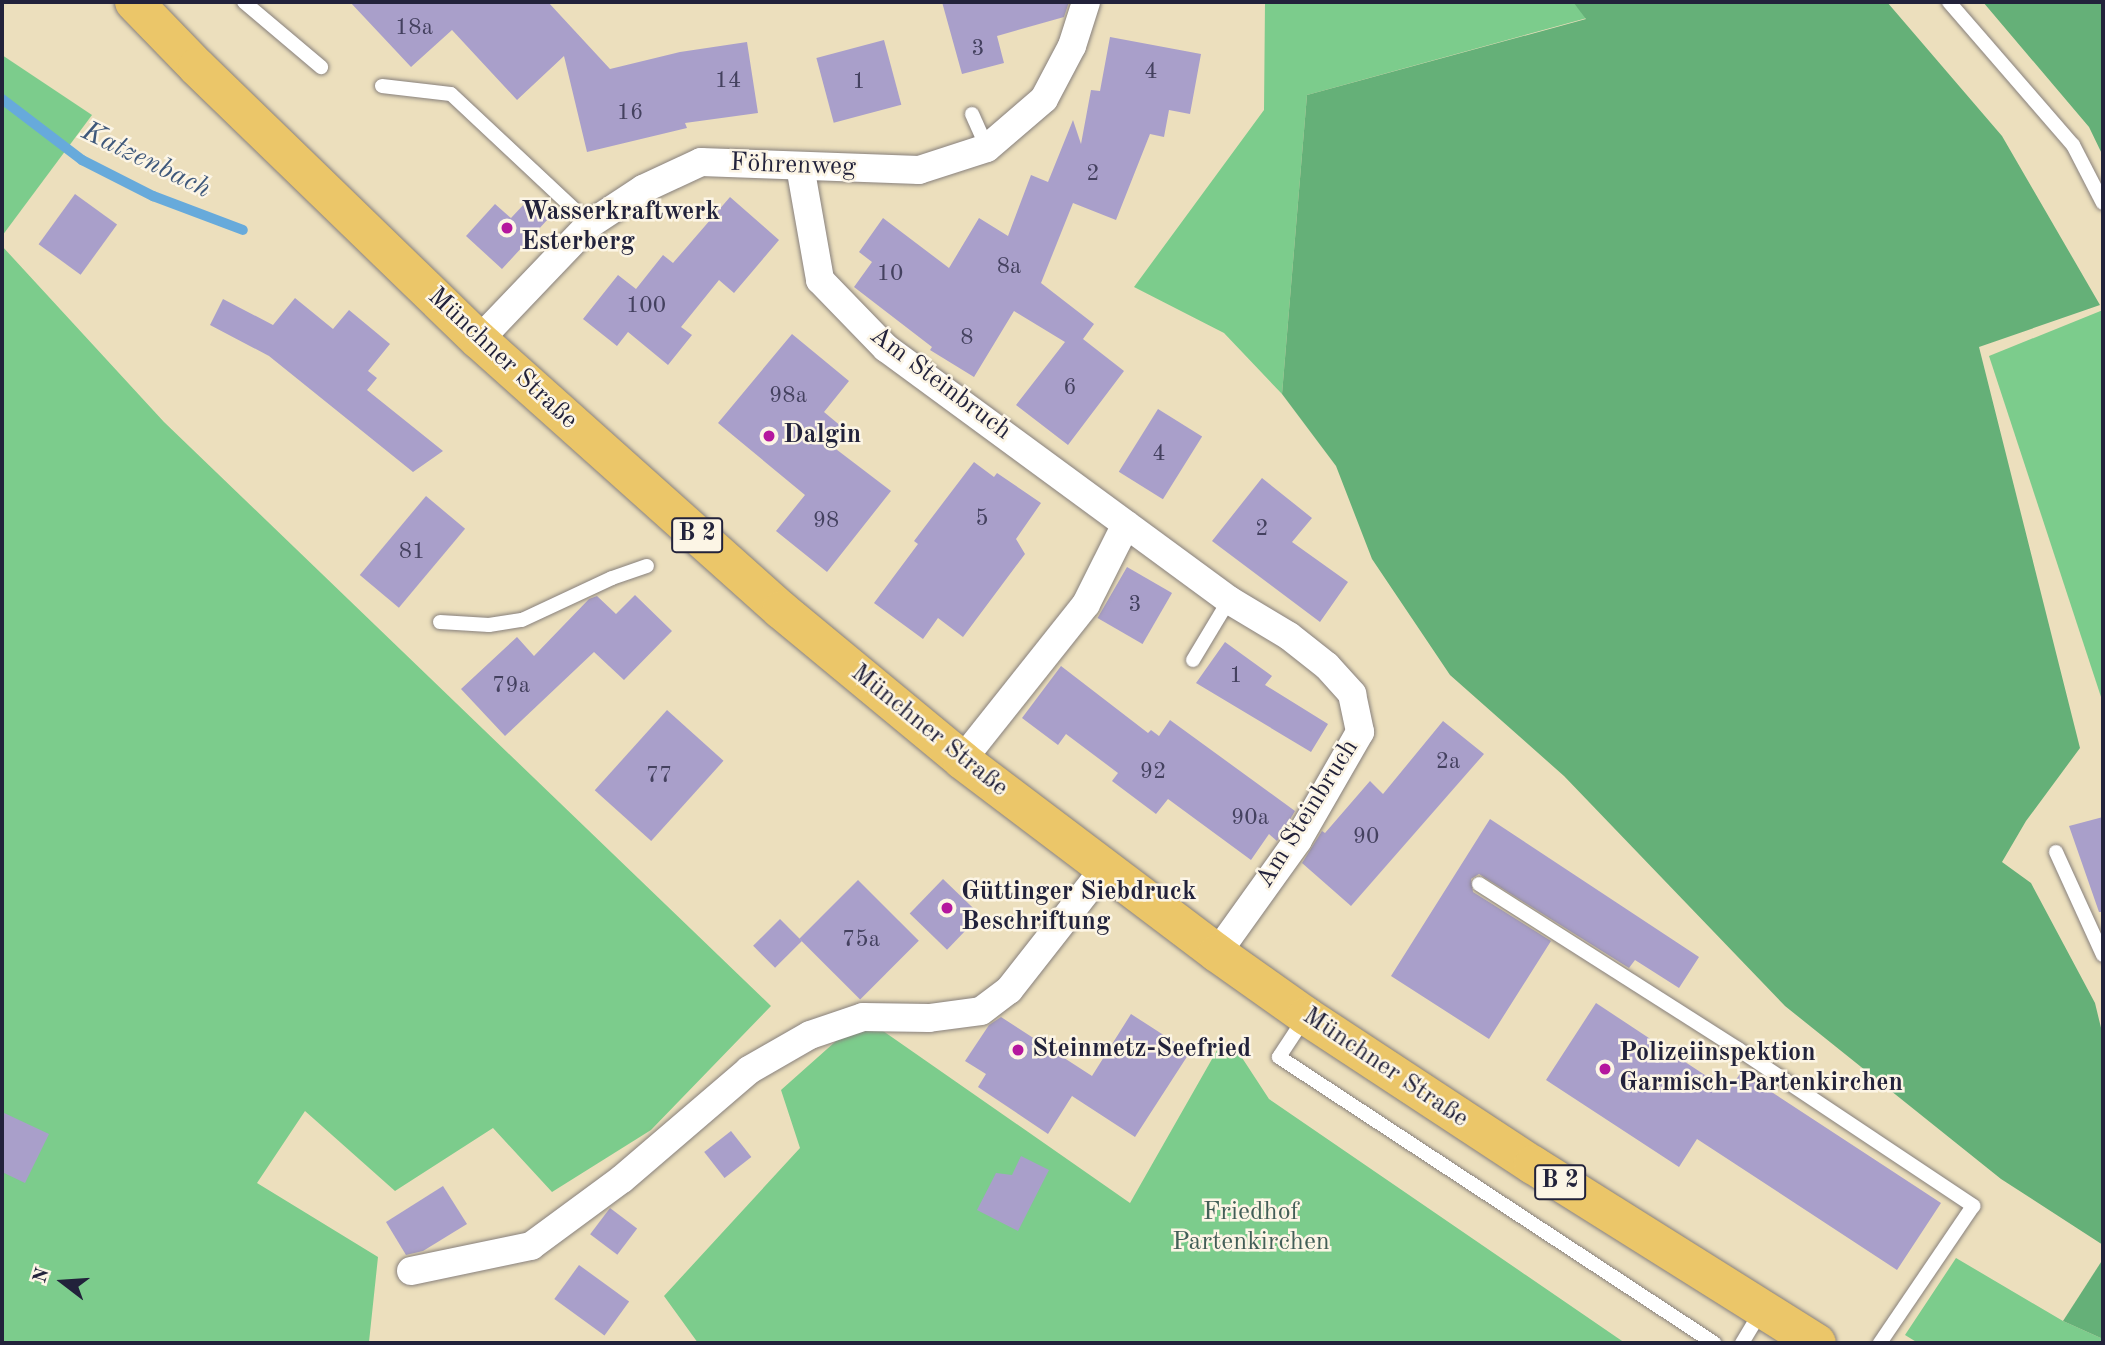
<!DOCTYPE html>
<html>
<head>
<meta charset="utf-8">
<style>
  body { margin:0 }
  #map { position:relative; width:2105px; height:1345px; overflow:hidden; background:#ecdfbd; font-family:"Old Standard TT",serif }
  div>[style] { position:absolute }
  .green>* { inset:0; background:#7ccc8c }
  .forest>* { inset:0; background:#65b078 }
  .stream>* { height:10px; margin:-5px; padding:0 5px; transform-origin:5px; border-radius:5px; background:#67aadb }
  .building>* { inset:0; background:#a99fca; transform-origin:0 0 }
  .roads { filter:drop-shadow(0 0 2px #87807c) drop-shadow(0 0 2px #87807c) }
  .service>* { height:14px; margin:-7px; padding:0 7px; transform-origin:7px; border-radius:7px; background:#fff }
  .minor>* { height:28px; margin:-14px; padding:0 14px; transform-origin:14px; border-radius:14px; background:#fff }
  .primary>* { height:38px; margin:-19px; padding:0 19px; transform-origin:19px; border-radius:19px; background:#ebc669 }
  .dots>* { width:19px; height:19px; translate:-50% -50%; box-sizing:border-box; border:4px solid #fcf5e5; border-radius:50% }
  span { translate:-50% -50%; white-space:nowrap; text-align:center; line-height:1.15; -webkit-text-stroke:5px #fcf5e5; paint-order:stroke }
  .number-label { font-size:23px; color:#44415f }
  .number-label span { -webkit-text-stroke-width:0 }
  .shield-label span { padding:2px 5px; background:#fcf5e5; border:2px solid; border-radius:5px; -webkit-text-stroke-width:0 }
  .shield-label { font-size:24px; color:#22223b; font-weight:700 }
  .street-label { font-size:26px; color:#22223b }
  .poi-label { font-size:26px; color:#22223b; font-weight:700 }
  .left { translate:0 -50%; text-align:left }
  .park-label { font-size:26px; color:#425e57 }
  .water-label { font-size:28px; color:#3e587b; font-style:italic }
  .frame { position:absolute; inset:0; border:4px solid #22223b; pointer-events:none }
  .north { position:absolute; left:28px; top:1247px; width:70px; height:70px; -webkit-text-stroke:5px #fcf5e5; paint-order:stroke; rotate:287deg; font-size:19px; font-weight:700; line-height:28px; text-align:center; color:#22223b }
  .north::after { content:''; display:block; margin:auto; width:24px; height:32px; background:#22223b; clip-path:polygon(50% 0,100% 100%,50% 72%,0 100%) }
</style>
</head>
<body>
<div id="map">
  <div class="green">
    <i style="clip-path:polygon(1265px 2px,1573px 2px,1587px 18px,1307px 95px,1282px 394px,1224px 333px,1134px 287px,1264px 110px)"></i>
    <i style="clip-path:polygon(2px 55px,92px 115px,2px 236px)"></i>
    <i style="clip-path:polygon(2px 246px,164px 422px,771px 1006px,651px 1130px,552px 1192px,493px 1128px,395px 1191px,305px 1111px,257px 1183px,378px 1257px,369px 1342px,374px 1343px,2px 1343px)"></i>
    <i style="clip-path:polygon(2103px 310px,2103px 703px,1989px 356px)"></i>
    <i style="clip-path:polygon(863px 1017px,1130px 1203px,1220px 1045px,1235px 1047px,1269px 1099px,1625px 1343px,698px 1343px,664px 1296px,800px 1148px,781px 1090px)"></i>
    <i style="clip-path:polygon(1956px 1258px,2063px 1321px,2103px 1339px,2103px 1343px,1918px 1343px,1905px 1335px)"></i>
  </div>
  <div class="forest">
    <i style="clip-path:polygon(1573px 2px,1887px 2px,2002px 136px,2100px 305px,1979px 347px,2080px 748px,2026px 821px,2002px 862px,2031px 883px,2095px 1003px,2103px 1036px,2103px 1245px,2001px 1179px,1785px 1006px,1564px 776px,1450px 675px,1372px 559px,1336px 466px,1282px 394px,1307px 95px,1586px 19px)"></i>
    <i style="clip-path:polygon(1983px 2px,2103px 2px,2103px 156px,2089px 127px)"></i>
    <i style="clip-path:polygon(2103px 1259px,2103px 1339px,2063px 1321px)"></i>
  </div>
  <div class="stream">
    <i style="left:2px;top:99px;width:101px;rotate:37.3deg"></i>
    <i style="left:82px;top:160px;width:80px;rotate:26.9deg"></i>
    <i style="left:153px;top:196px;width:96px;rotate:20.7deg"></i>
  </div>
  <div class="building">
    <i style="clip-path:polygon(350px 2px,548px 2px,610px 69px,680px 52px,747px 42px,758px 113px,685px 123px,687px 128px,587px 152px,564px 56px,517px 100px,452px 30px,411px 67px)"></i>
    <i style="clip-path:polygon(942px 2px,1069px 2px,1064px 17px,997px 36px,1004px 63px,962px 74px)"></i>
    <i style="clip-path:polygon(1110px 37px,1201px 54px,1190px 114px,1169px 110px,1164px 137px,1150px 134px,1116px 220px,1073px 203px,1041px 283px,1094px 324px,1083px 339px,1124px 371px,1068px 445px,1016px 405px,1065px 342px,1014px 311px,974px 377px,930px 350px,932px 347px,854px 287px,872px 262px,859px 252px,883px 218px,949px 268px,979px 218px,1008px 236px,1031px 175px,1048px 182px,1073px 120px,1081px 144px,1091px 90px,1100px 91px)"></i>
    <i style="left:884px;top:40px;width:67px;height:70px;rotate:75deg"></i>
    <i style="left:75px;top:194px;width:52px;height:62px;rotate:36deg"></i>
    <i style="clip-path:polygon(730px 197px,779px 240px,734px 293px,719px 280px,681px 327px,692px 335px,668px 365px,628px 332px,617px 346px,583px 319px,618px 275px,636px 289px,663px 255px,673px 263px)"></i>
    <i style="clip-path:polygon(527px 201px,548px 219px,502px 269px,466px 236px,495px 204px,511px 218px)"></i>
    <i style="clip-path:polygon(295px 298px,333px 329px,349px 310px,390px 344px,368px 371px,377px 378px,367px 390px,443px 451px,413px 472px,269px 356px,210px 325px,223px 299px,273px 325px)"></i>
    <i style="clip-path:polygon(792px 334px,849px 381px,824px 412px,842px 427px,828px 443px,891px 491px,827px 572px,776px 531px,805px 495px,718px 423px)"></i>
    <i style="left:1158px;top:409px;width:52px;height:74px;rotate:32deg"></i>
    <i style="clip-path:polygon(974px 462px,994px 477px,997px 473px,1041px 503px,1016px 539px,1025px 554px,963px 637px,938px 618px,923px 639px,874px 603px,918px 544px,914px 541px)"></i>
    <i style="clip-path:polygon(1262px 478px,1312px 518px,1292px 542px,1348px 582px,1320px 622px,1212px 541px)"></i>
    <i style="left:426px;top:496px;width:51px;height:103px;rotate:40deg"></i>
    <i style="left:1127px;top:567px;width:52px;height:59px;rotate:30deg"></i>
    <i style="clip-path:polygon(635px 595px,672px 631px,624px 680px,594px 652px,505px 736px,461px 689px,517px 637px,534px 656px,589px 599px,597px 596px,616px 614px)"></i>
    <i style="clip-path:polygon(1225px 642px,1272px 676px,1265px 685px,1328px 724px,1311px 752px,1196px 683px)"></i>
    <i style="clip-path:polygon(1061px 666px,1148px 733px,1151px 730px,1159px 736px,1170px 720px,1295px 811px,1277px 841px,1269px 834px,1251px 860px,1168px 799px,1156px 814px,1112px 781px,1118px 773px,1066px 734px,1058px 745px,1022px 718px)"></i>
    <i style="left:667px;top:710px;width:76px;height:108px;rotate:42deg"></i>
    <i style="clip-path:polygon(1443px 721px,1484px 754px,1351px 906px,1302px 863px,1322px 831px,1325px 833px,1370px 781px,1383px 794px)"></i>
    <i style="clip-path:polygon(2103px 817px,2103px 912px,2099px 912px,2069px 826px)"></i>
    <i style="clip-path:polygon(1490px 819px,1699px 957px,1679px 988px,1635px 960px,1629px 968px,1479px 874px,1471px 879px,1473px 892px,1551px 941px,1489px 1039px,1391px 976px)"></i>
    <i style="left:943px;top:879px;width:52px;height:48px;rotate:44deg"></i>
    <i style="left:858px;top:880px;width:86px;height:83px;rotate:45deg"></i>
    <i style="left:780px;top:919px;width:31px;height:38px;rotate:45deg"></i>
    <i style="clip-path:polygon(1596px 1003px,1729px 1091px,1741px 1072px,1941px 1203px,1897px 1270px,1697px 1139px,1679px 1167px,1546px 1080px)"></i>
    <i style="clip-path:polygon(1131px 1014px,1190px 1052px,1135px 1137px,1072px 1096px,1048px 1134px,978px 1087px,986px 1074px,965px 1061px,989px 1025px,1001px 1017px,1092px 1076px)"></i>
    <i style="clip-path:polygon(2px 1112px,49px 1134px,25px 1183px,2px 1172px)"></i>
    <i style="left:731px;top:1131px;width:33px;height:34px;rotate:52deg"></i>
    <i style="clip-path:polygon(1021px 1156px,1049px 1170px,1018px 1231px,977px 1210px,996px 1173px,1012px 1175px)"></i>
    <i style="clip-path:polygon(443px 1186px,467px 1224px,423px 1251px,406px 1255px,386px 1222px)"></i>
    <i style="left:610px;top:1208px;width:34px;height:33px;rotate:37deg"></i>
    <i style="left:579px;top:1265px;width:62px;height:42px;rotate:36deg"></i>
  </div>
  <div class="roads">
    <div class="service">
      <i style="left:244px;top:2px;width:101px;rotate:40.2deg"></i>
      <i style="left:1949px;top:2px;width:189px;rotate:49.1deg"></i>
      <i style="left:2073px;top:145px;width:65px;rotate:62.7deg"></i>
      <i style="left:382px;top:86px;width:69px;rotate:6.6deg"></i>
      <i style="left:451px;top:94px;width:190px;rotate:43.1deg"></i>
      <i style="left:972px;top:114px;width:37px;rotate:66deg"></i>
      <i style="left:440px;top:622px;width:49px;rotate:3.5deg"></i>
      <i style="left:489px;top:625px;width:33px;rotate:-9deg"></i>
      <i style="left:522px;top:620px;width:99px;rotate:-25deg"></i>
      <i style="left:612px;top:578px;width:37px;rotate:-19deg"></i>
      <i style="left:1193px;top:660px;width:70px;rotate:-59deg"></i>
      <i style="left:2056px;top:852px;width:113px;rotate:65.5deg"></i>
      <i style="left:1479px;top:884px;width:307px;rotate:32.5deg"></i>
      <i style="left:1738px;top:1049px;width:283px;rotate:33.7deg"></i>
      <i style="left:1973px;top:1206px;width:166px;rotate:124.2deg"></i>
      <i style="left:1306px;top:1016px;width:49px;rotate:123.4deg"></i>
      <i style="left:1279px;top:1057px;width:521px;rotate:33.32deg"></i>
      <i style="left:1742px;top:1343px;width:37px;rotate:-59deg"></i>
    </div>
    <div class="minor">
      <i style="left:800px;top:166px;width:116px;rotate:80deg"></i>
      <i style="left:820px;top:280px;width:95px;rotate:45.9deg"></i>
      <i style="left:886px;top:348px;width:426px;rotate:36.3deg"></i>
      <i style="left:1229px;top:600px;width:70px;rotate:31deg"></i>
      <i style="left:1289px;top:636px;width:48px;rotate:38.3deg"></i>
      <i style="left:1327px;top:666px;width:38px;rotate:48deg"></i>
      <i style="left:1352px;top:694px;width:39px;rotate:78deg"></i>
      <i style="left:1360px;top:732px;width:125px;rotate:119.9deg"></i>
      <i style="left:1298px;top:840px;width:139px;rotate:125.6deg"></i>
      <i style="left:479px;top:340px;width:161px;rotate:-46.3deg"></i>
      <i style="left:590px;top:224px;width:64px;rotate:-33.4deg"></i>
      <i style="left:643px;top:189px;width:64px;rotate:-25deg"></i>
      <i style="left:701px;top:162px;width:218px;rotate:2.1deg"></i>
      <i style="left:919px;top:170px;width:71px;rotate:-17.9deg"></i>
      <i style="left:987px;top:148px;width:75px;rotate:-40.7deg"></i>
      <i style="left:1044px;top:99px;width:60px;rotate:-62.2deg"></i>
      <i style="left:1072px;top:46px;width:46px;rotate:-72.3deg"></i>
      <i style="left:962px;top:760px;width:199px;rotate:-51.5deg"></i>
      <i style="left:1086px;top:604px;width:89px;rotate:-63.4deg"></i>
      <i style="left:411px;top:1271px;width:123px;rotate:-11.8deg"></i>
      <i style="left:531px;top:1246px;width:113px;rotate:-36.4deg"></i>
      <i style="left:622px;top:1179px;width:167px;rotate:-40.6deg"></i>
      <i style="left:749px;top:1070px;width:70px;rotate:-29.8deg"></i>
      <i style="left:810px;top:1035px;width:56px;rotate:-18.8deg"></i>
      <i style="left:863px;top:1017px;width:66px;rotate:0.9deg"></i>
      <i style="left:929px;top:1018px;width:52px;rotate:-7.7deg"></i>
      <i style="left:981px;top:1011px;width:35px;rotate:-37deg"></i>
      <i style="left:1009px;top:990px;width:154px;rotate:-51.9deg"></i>
    </div>
    <div class="primary">
      <i style="left:134px;top:2px;width:91px;rotate:45.9deg"></i>
      <i style="left:197px;top:67px;width:392px;rotate:44.1deg"></i>
      <i style="left:479px;top:340px;width:405px;rotate:41.8deg"></i>
      <i style="left:781px;top:610px;width:235px;rotate:39.6deg"></i>
      <i style="left:962px;top:760px;width:320px;rotate:37.1deg"></i>
      <i style="left:1217px;top:953px;width:109px;rotate:35.3deg"></i>
      <i style="left:1306px;top:1016px;width:272px;rotate:33.3deg"></i>
      <i style="left:1533px;top:1165px;width:335px;rotate:32.1deg"></i>
    </div>
  </div>
  <div class="dots">
    <i style="left:507px;top:228px;background:#b5179e"></i>
    <i style="left:769px;top:436px;background:#b5179e"></i>
    <i style="left:947px;top:908px;background:#b5179e"></i>
    <i style="left:1018px;top:1050px;background:#b5179e"></i>
    <i style="left:1605px;top:1069px;background:#b5179e"></i>
  </div>
  <div class="number-label">
    <span style="left:414px;top:28px">18a</span>
    <span style="left:978px;top:49px">3</span>
    <span style="left:1151px;top:72px">4</span>
    <span style="left:728px;top:81px">14</span>
    <span style="left:859px;top:82px">1</span>
    <span style="left:630px;top:113px">16</span>
    <span style="left:1093px;top:174px">2</span>
    <span style="left:1009px;top:267px">8a</span>
    <span style="left:890px;top:274px">10</span>
    <span style="left:646px;top:306px">100</span>
    <span style="left:967px;top:338px">8</span>
    <span style="left:1070px;top:388px">6</span>
    <span style="left:788px;top:396px">98a</span>
    <span style="left:1159px;top:454px">4</span>
    <span style="left:982px;top:519px">5</span>
    <span style="left:826px;top:521px">98</span>
    <span style="left:1262px;top:529px">2</span>
    <span style="left:412px;top:552px">81</span>
    <span style="left:1135px;top:605px">3</span>
    <span style="left:1236px;top:676px">1</span>
    <span style="left:511px;top:686px">79a</span>
    <span style="left:1448px;top:762px">2a</span>
    <span style="left:1153px;top:772px">92</span>
    <span style="left:659px;top:776px">77</span>
    <span style="left:1250px;top:818px">90a</span>
    <span style="left:1366px;top:837px">90</span>
    <span style="left:861px;top:940px">75a</span>
  </div>
  <div class="shield-label">
    <span style="left:697px;top:535px">B 2</span>
    <span style="left:1560px;top:1182px">B 2</span>
  </div>
  <div class="street-label">
    <span style="left:793px;top:166px;rotate:2deg">Föhrenweg</span>
    <span style="left:502px;top:359px;rotate:43deg">Münchner Straße</span>
    <span style="left:940px;top:384px;rotate:37deg">Am Steinbruch</span>
    <span style="left:929px;top:731px;rotate:39deg">Münchner Straße</span>
    <span style="left:1308px;top:814px;rotate:-58deg">Am Steinbruch</span>
    <span style="left:1385px;top:1068px;rotate:34deg">Münchner Straße</span>
  </div>
  <div class="poi-label">
    <span class="left" style="left:521px;top:228px">Wasserkraftwerk<br>Esterberg</span>
    <span class="left" style="left:783px;top:436px">Dalgin</span>
    <span class="left" style="left:961px;top:908px">Güttinger Siebdruck<br>Beschriftung</span>
    <span class="left" style="left:1032px;top:1050px">Steinmetz-Seefried</span>
    <span class="left" style="left:1619px;top:1069px">Polizeiinspektion<br>Garmisch-Partenkirchen</span>
  </div>
  <div class="park-label">
    <span style="left:1251px;top:1228px">Friedhof<br>Partenkirchen</span>
  </div>
  <div class="water-label">
    <span style="left:146px;top:161px;rotate:26deg">Katzenbach</span>
  </div>
  <div class="frame"></div>
  <div class="north">N</div>
</div>
</body>
</html>
